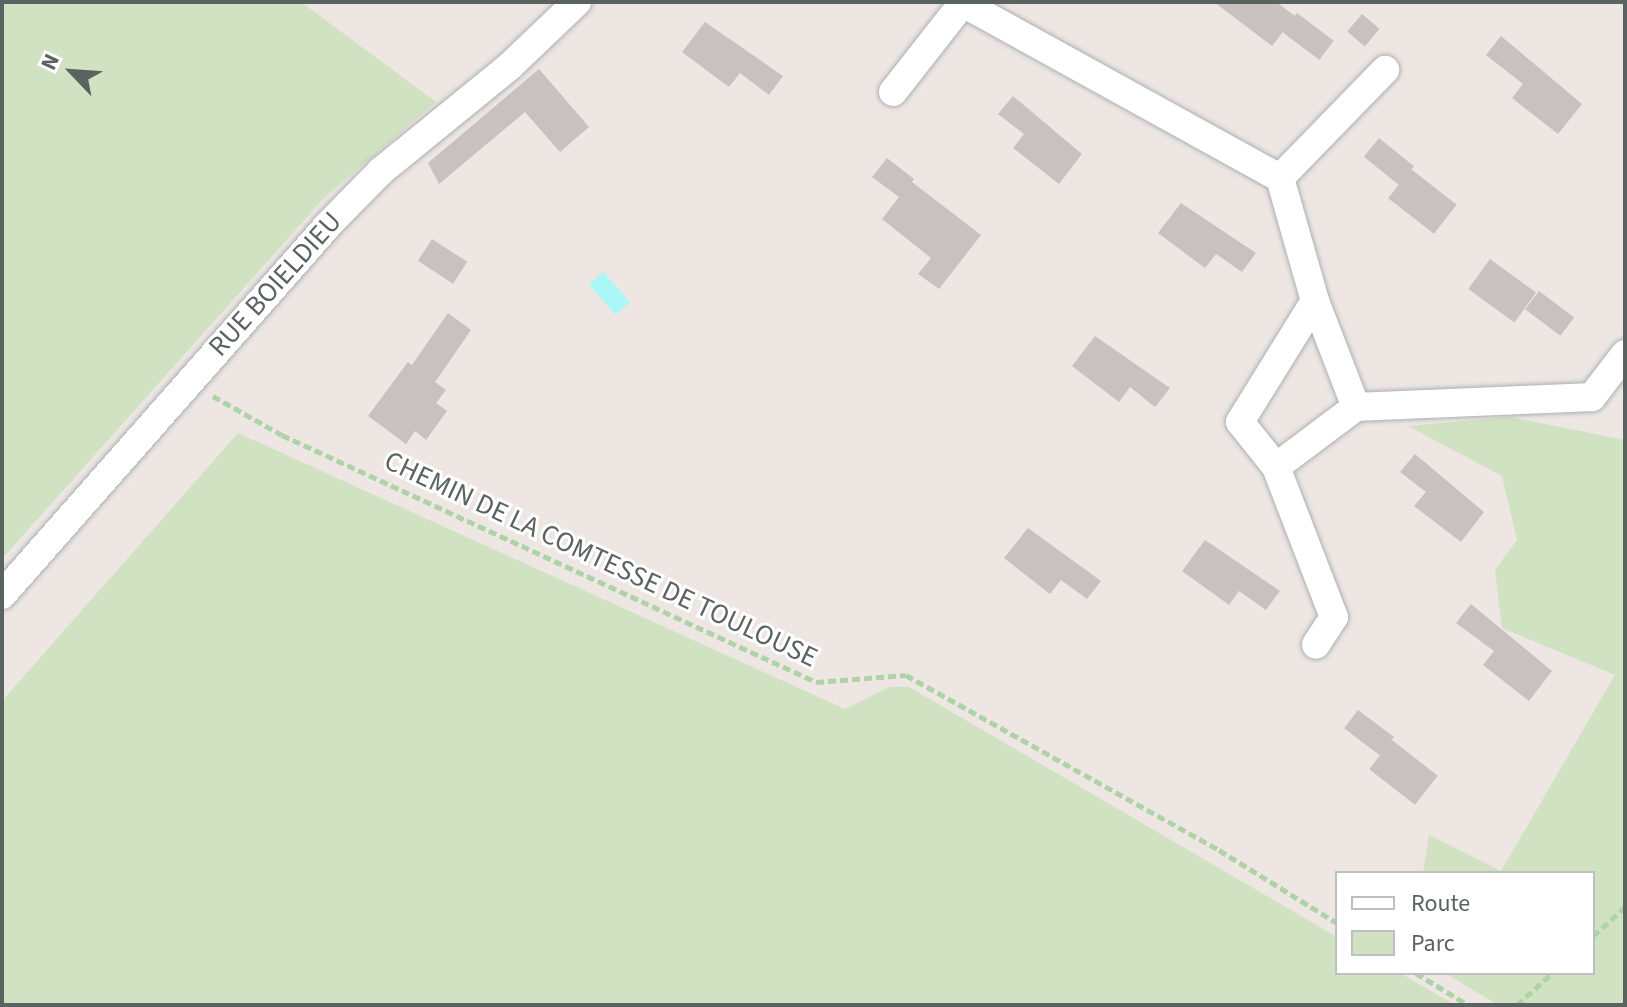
<!DOCTYPE html>
<html>
<head>
<meta charset="utf-8">
<style>
  body { margin:0 }
  #map { position:relative; width:1627px; height:1007px; overflow:hidden; background:#ede6e3; font-family:"Source Sans 3",sans-serif }
  div>[style] { position:absolute }
  .green>* { inset:0; background:#d0e2c2 }
  .water>* { inset:0; background:#a9f7f7; transform-origin:0 0 }
  .building>* { inset:0; background:#c8c1c0; transform-origin:0 0 }
  .path>* { height:5px; margin-top:-2.5px; transform-origin:0; background:repeating-linear-gradient(90deg,#aed3a6 0 8px,transparent 0 12px) }
  .roads { filter:drop-shadow(0 0 2px #acb1b2) drop-shadow(0 0 2px #acb1b2) }
  .minor>* { height:28px; margin:-14px; padding:0 14px; transform-origin:14px; border-radius:14px; background:#fff }
  span { translate:-50% -50%; white-space:nowrap; text-align:center; line-height:1.15; -webkit-text-stroke:6px #fff; paint-order:stroke }
  .street-label { font-size:28px; color:#5b6262 }
  .frame { position:absolute; inset:0; border:4px solid #5b6262; pointer-events:none }
  .legend { position:absolute; left:1335px; top:871px; width:260px; height:104px; box-sizing:border-box; background:#fff; border:2px solid #bdc0c0; margin:0; padding:10px 14px; list-style:none; font-size:24px; color:#5b6262 }
  .legend li { display:flex; align-items:center; gap:16px; height:40px }
  .legend b { width:40px; border:2px solid #bdc0c0 }
  .north { position:absolute; left:32px; top:32px; width:80px; height:80px; -webkit-text-stroke:6px #fff; paint-order:stroke; rotate:295deg; font-size:22px; font-weight:700; line-height:32px; text-align:center; color:#5b6262 }
  .north::after { content:''; display:block; margin:auto; width:28px; height:36px; background:#5b6262; clip-path:polygon(50% 0,100% 100%,50% 72%,0 100%) }
</style>
</head>
<body>
<div id="map">
  <div class="green">
    <i style="clip-path:polygon(2px 2px,301px 2px,436px 102px,324px 198px,2px 559px)"></i>
    <i style="clip-path:polygon(1510px 417px,1625px 440px,1625px 1005px,1498px 1005px,1445px 973px,1593px 973px,1593px 873px,1423px 873px,1429px 835px,1501px 871px,1615px 675px,1502px 628px,1495px 570px,1517px 540px,1502px 476px,1408px 426px)"></i>
    <i style="clip-path:polygon(238px 433px,845px 709px,889px 687px,909px 687px,1337px 937px,1337px 973px,1400px 973px,1455px 1005px,2px 1005px,2px 701px)"></i>
  </div>
  <div class="water">
    <i style="left:603px;top:272px;width:40px;height:19px;rotate:48deg"></i>
  </div>
  <div class="building">
    <i style="clip-path:polygon(1214px 2px,1276px 2px,1295px 16px,1272px 46px)"></i>
    <i style="left:1297px;top:13px;width:46px;height:24px;rotate:37deg"></i>
    <i style="left:1362px;top:14px;width:23px;height:23px;rotate:40deg"></i>
    <i style="clip-path:polygon(705px 22px,783px 76px,769px 95px,740px 73px,729px 87px,682px 52px)"></i>
    <i style="clip-path:polygon(1501px 36px,1582px 104px,1558px 134px,1512px 98px,1523px 84px,1486px 55px)"></i>
    <i style="clip-path:polygon(539px 69px,589px 127px,560px 152px,525px 112px,439px 184px,428px 163px)"></i>
    <i style="clip-path:polygon(1013px 96px,1082px 154px,1059px 184px,1013px 148px,1024px 134px,998px 114px)"></i>
    <i style="left:1379px;top:138px;width:45px;height:24px;rotate:39deg"></i>
    <i style="clip-path:polygon(887px 158px,914px 179px,912px 182px,981px 235px,939px 289px,918px 274px,931px 258px,882px 219px,899px 197px,872px 177px)"></i>
    <i style="left:1411px;top:169px;width:58px;height:37px;rotate:38deg"></i>
    <i style="clip-path:polygon(1181px 203px,1256px 253px,1242px 272px,1216px 254px,1205px 268px,1158px 233px)"></i>
    <i style="left:432px;top:239px;width:42px;height:26px;rotate:33deg"></i>
    <i style="left:1490px;top:259px;width:57px;height:37px;rotate:36deg"></i>
    <i style="left:1539px;top:291px;width:44px;height:23px;rotate:37deg"></i>
    <i style="clip-path:polygon(448px 313px,471px 330px,435px 382px,446px 390px,436px 403px,447px 411px,426px 440px,415px 431px,406px 444px,368px 416px,408px 362px,412px 365px)"></i>
    <i style="clip-path:polygon(1095px 336px,1170px 388px,1155px 407px,1130px 387px,1119px 402px,1072px 366px)"></i>
    <i style="clip-path:polygon(1415px 454px,1484px 512px,1461px 542px,1414px 506px,1426px 492px,1400px 472px)"></i>
    <i style="clip-path:polygon(1028px 528px,1101px 581px,1087px 599px,1061px 580px,1050px 594px,1004px 558px)"></i>
    <i style="clip-path:polygon(1205px 540px,1280px 591px,1266px 610px,1239px 591px,1229px 605px,1182px 571px)"></i>
    <i style="clip-path:polygon(1471px 604px,1552px 671px,1529px 701px,1483px 665px,1494px 651px,1456px 623px)"></i>
    <i style="left:1358px;top:710px;width:45px;height:23px;rotate:37deg"></i>
    <i style="left:1392px;top:740px;width:58px;height:37px;rotate:38deg"></i>
  </div>
  <div class="path">
    <i style="left:213px;top:396px;width:79px;rotate:29.5deg"></i>
    <i style="left:282px;top:435px;width:588px;rotate:24.82deg"></i>
    <i style="left:816px;top:682px;width:90px;rotate:-4.4deg"></i>
    <i style="left:906px;top:675px;width:359px;rotate:29.2deg"></i>
    <i style="left:1219px;top:850px;width:139px;rotate:31.7deg"></i>
    <i style="left:1593px;top:936px;width:43px;rotate:-42.2deg"></i>
    <i style="left:1416px;top:973px;width:61px;rotate:31.6deg"></i>
    <i style="left:1517px;top:1005px;width:47px;rotate:-42.4deg"></i>
  </div>
  <div class="roads">
    <div class="minor">
      <i style="left:961px;top:2px;width:364px;rotate:28.9deg"></i>
      <i style="left:1280px;top:178px;width:151px;rotate:-45.8deg"></i>
      <i style="left:893px;top:92px;width:112px;rotate:-51.9deg"></i>
      <i style="left:1280px;top:178px;width:128px;rotate:74.1deg"></i>
      <i style="left:1315px;top:301px;width:142px;rotate:121.8deg"></i>
      <i style="left:1240px;top:422px;width:58px;rotate:51.3deg"></i>
      <i style="left:1276px;top:467px;width:161px;rotate:68.9deg"></i>
      <i style="left:1334px;top:617px;width:33px;rotate:123deg"></i>
      <i style="left:1315px;top:301px;width:114px;rotate:68.9deg"></i>
      <i style="left:1356px;top:407px;width:236px;rotate:-2.4deg"></i>
      <i style="left:1592px;top:397px;width:54px;rotate:-52.5deg"></i>
      <i style="left:1276px;top:467px;width:100px;rotate:-36.9deg"></i>
      <i style="left:2px;top:595px;width:490px;rotate:-48.6deg"></i>
      <i style="left:326px;top:227px;width:78px;rotate:-45.5deg"></i>
      <i style="left:381px;top:171px;width:166px;rotate:-39.1deg"></i>
      <i style="left:510px;top:66px;width:93px;rotate:-43.7deg"></i>
    </div>
  </div>
  <div class="street-label">
    <span style="left:275px;top:284px;rotate:-48deg">RUE BOIELDIEU</span>
    <span style="left:601px;top:559px;rotate:25deg">CHEMIN DE LA COMTESSE DE TOULOUSE</span>
  </div>
  <div class="frame"></div>
  <ul class="legend">
  <li><b style="height:10px;background:#fff"></b>Route</li>
  <li><b style="height:22px;background:#d0e2c2"></b>Parc</li>
  </ul>
  <div class="north">N</div>
</div>
</body>
</html>
